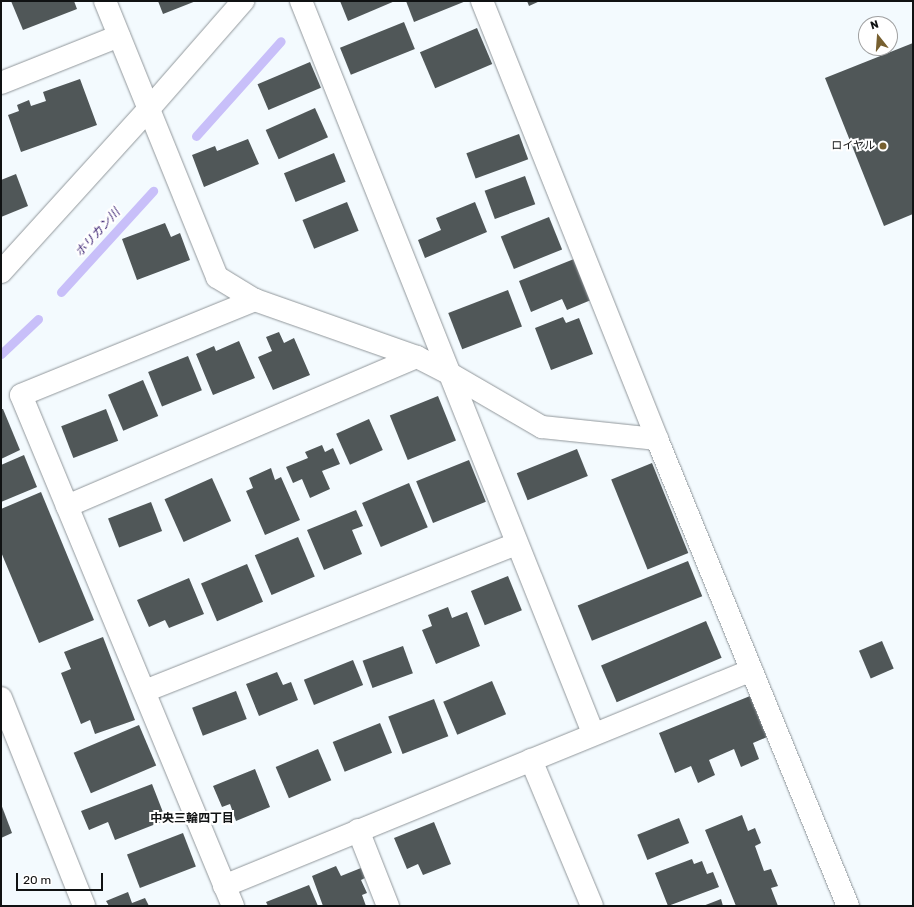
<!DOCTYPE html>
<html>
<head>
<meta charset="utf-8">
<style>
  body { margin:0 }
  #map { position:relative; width:914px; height:907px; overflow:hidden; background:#f3fafe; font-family:Rubik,"Noto Sans JP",sans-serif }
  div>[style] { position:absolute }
  .stream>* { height:9px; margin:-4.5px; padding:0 4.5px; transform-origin:4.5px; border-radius:4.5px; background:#c8bff9 }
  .building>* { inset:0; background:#505758; transform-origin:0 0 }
  .roads { filter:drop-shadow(0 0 1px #91979b) drop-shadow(0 0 1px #91979b) }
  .minor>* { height:22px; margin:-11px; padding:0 11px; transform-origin:11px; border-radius:11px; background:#fff }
  .dots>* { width:11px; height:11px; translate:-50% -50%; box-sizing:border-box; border:2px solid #fff; border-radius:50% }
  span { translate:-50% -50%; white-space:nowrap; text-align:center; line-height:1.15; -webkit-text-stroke:4px #fff; paint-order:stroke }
  .poi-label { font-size:11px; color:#101213 }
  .right { translate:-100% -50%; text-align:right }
  .water-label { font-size:12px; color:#371e6f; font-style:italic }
  .neighbourhood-label { font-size:12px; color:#101213; font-weight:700 }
  .frame { position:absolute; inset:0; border:2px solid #101213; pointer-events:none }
  .north { position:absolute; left:858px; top:16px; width:40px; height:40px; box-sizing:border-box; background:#fff; border:1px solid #9fa0a1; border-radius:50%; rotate:343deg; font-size:11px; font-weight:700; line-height:16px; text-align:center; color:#101213 }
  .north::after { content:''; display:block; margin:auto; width:14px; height:18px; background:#776030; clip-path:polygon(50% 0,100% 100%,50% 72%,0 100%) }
  .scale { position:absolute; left:16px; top:873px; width:87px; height:18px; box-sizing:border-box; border:2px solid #101213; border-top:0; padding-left:5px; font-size:12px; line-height:14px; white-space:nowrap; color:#101213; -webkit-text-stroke:3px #fff; paint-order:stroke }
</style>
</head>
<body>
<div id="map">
  <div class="stream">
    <i style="left:196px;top:136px;width:127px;rotate:-48.2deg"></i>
    <i style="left:61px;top:292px;width:137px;rotate:-47.7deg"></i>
    <i style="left:1px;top:354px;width:51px;rotate:-43.4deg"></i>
  </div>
  <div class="building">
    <i style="clip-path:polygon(11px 1px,74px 1px,77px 9px,23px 30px)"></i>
    <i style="clip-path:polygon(158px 1px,196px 1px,163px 14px)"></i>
    <i style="clip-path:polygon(340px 1px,395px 1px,348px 21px)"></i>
    <i style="clip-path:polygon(406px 1px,466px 1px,414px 22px)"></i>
    <i style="clip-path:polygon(527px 1px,540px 1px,529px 6px)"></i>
    <i style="left:404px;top:22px;width:29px;height:69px;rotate:68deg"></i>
    <i style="left:477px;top:28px;width:39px;height:62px;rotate:67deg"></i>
    <i style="clip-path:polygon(913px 43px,913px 214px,884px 226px,825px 78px)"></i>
    <i style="left:310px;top:62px;width:28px;height:57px;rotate:67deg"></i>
    <i style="clip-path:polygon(80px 79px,97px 125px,21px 152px,8px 115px,19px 111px,17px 105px,29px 100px,31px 106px,46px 101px,43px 92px)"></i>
    <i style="left:315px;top:108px;width:32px;height:54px;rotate:66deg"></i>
    <i style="left:519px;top:134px;width:27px;height:56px;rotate:70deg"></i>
    <i style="clip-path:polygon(248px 139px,259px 164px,204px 187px,192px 155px,215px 146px,217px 151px)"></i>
    <i style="left:334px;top:153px;width:31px;height:54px;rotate:68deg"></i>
    <i style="clip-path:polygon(16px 174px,28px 206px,1px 217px,1px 180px)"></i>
    <i style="left:525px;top:176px;width:30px;height:43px;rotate:70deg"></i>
    <i style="left:347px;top:202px;width:31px;height:48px;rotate:68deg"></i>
    <i style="clip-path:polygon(475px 202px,487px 232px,425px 258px,418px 240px,441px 230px,436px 218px)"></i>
    <i style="left:549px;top:217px;width:35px;height:52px;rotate:68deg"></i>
    <i style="clip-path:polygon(165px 223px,171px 237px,180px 233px,190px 260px,137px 280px,122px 239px)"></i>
    <i style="clip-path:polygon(574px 259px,591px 300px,567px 310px,562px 299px,531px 312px,519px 281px)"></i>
    <i style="left:508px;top:290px;width:39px;height:64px;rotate:69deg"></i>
    <i style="clip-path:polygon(563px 317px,566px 323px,579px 318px,593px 354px,551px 370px,535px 328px)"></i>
    <i style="clip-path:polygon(279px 332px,284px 343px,294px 338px,310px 375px,273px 390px,258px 357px,272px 351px,266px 337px)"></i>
    <i style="clip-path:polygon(239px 341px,255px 378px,213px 395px,196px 354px,214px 346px,216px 351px)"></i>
    <i style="left:188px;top:356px;width:37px;height:43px;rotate:68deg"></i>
    <i style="left:143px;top:380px;width:39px;height:38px;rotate:67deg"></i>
    <i style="left:438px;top:396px;width:48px;height:52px;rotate:68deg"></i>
    <i style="clip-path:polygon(1px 409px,3px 409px,20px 450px,1px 459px)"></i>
    <i style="left:106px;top:409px;width:34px;height:48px;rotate:69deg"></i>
    <i style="left:369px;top:419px;width:34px;height:36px;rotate:66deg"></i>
    <i style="clip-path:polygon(322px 445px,325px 452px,333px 448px,340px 464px,322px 471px,330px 489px,310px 498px,302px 479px,293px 483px,286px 467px,308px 458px,305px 452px)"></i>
    <i style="left:577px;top:449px;width:29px;height:65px;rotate:68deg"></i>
    <i style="clip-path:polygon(24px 455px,37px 487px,1px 502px,1px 465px)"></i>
    <i style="left:469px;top:460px;width:45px;height:57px;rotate:68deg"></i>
    <i style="left:652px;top:463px;width:97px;height:44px;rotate:68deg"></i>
    <i style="clip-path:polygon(271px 468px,275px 480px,281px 477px,300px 520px,265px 535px,246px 491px,253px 488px,249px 478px)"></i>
    <i style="left:212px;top:478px;width:47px;height:52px;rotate:66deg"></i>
    <i style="left:409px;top:483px;width:48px;height:51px;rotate:67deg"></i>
    <i style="clip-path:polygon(41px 492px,94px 620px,39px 643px,1px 552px,1px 509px)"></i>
    <i style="left:151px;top:502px;width:31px;height:46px;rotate:69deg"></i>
    <i style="clip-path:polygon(356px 510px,363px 526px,352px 530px,362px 554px,324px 570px,307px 530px)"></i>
    <i style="left:298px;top:537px;width:43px;height:47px;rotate:67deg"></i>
    <i style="left:688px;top:561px;width:38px;height:119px;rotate:68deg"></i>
    <i style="left:247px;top:564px;width:41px;height:50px;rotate:67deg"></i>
    <i style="left:508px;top:576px;width:37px;height:40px;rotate:68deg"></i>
    <i style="clip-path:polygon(189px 578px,204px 614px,169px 628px,165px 620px,149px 627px,137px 600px)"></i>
    <i style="clip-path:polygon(448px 607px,452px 618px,467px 612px,480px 646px,436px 664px,422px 630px,432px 626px,428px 615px)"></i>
    <i style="left:706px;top:621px;width:40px;height:114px;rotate:67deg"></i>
    <i style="clip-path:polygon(103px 637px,135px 720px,95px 734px,90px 720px,81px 724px,61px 673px,71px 669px,64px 652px)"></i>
    <i style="left:882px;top:641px;width:30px;height:25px;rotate:67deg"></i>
    <i style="left:403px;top:646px;width:29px;height:43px;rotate:70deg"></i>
    <i style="left:353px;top:660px;width:27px;height:53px;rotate:68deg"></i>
    <i style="clip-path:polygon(277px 672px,283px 685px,291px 682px,298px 700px,259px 716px,246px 684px)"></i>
    <i style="left:492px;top:681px;width:36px;height:53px;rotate:67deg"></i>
    <i style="left:236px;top:691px;width:30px;height:47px;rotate:69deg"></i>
    <i style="clip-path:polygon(750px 696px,767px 737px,753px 743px,759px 759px,741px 767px,734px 749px,709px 760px,715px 775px,698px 783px,691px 766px,675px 773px,659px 733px)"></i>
    <i style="left:434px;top:699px;width:40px;height:49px;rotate:69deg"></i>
    <i style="left:380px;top:723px;width:32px;height:51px;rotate:68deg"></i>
    <i style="left:139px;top:725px;width:44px;height:71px;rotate:67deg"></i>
    <i style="left:318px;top:749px;width:34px;height:46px;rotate:67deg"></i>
    <i style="clip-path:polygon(255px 769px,270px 807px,236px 821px,230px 804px,222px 807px,213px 786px)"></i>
    <i style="clip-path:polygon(152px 784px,166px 820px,115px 840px,108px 822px,89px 830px,81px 811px)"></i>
    <i style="clip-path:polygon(1px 804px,12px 833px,1px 838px)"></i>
    <i style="clip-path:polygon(742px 815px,748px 831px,755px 828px,761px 843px,755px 846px,764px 871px,771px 869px,778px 886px,771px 888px,778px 906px,736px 906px,705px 830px)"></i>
    <i style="left:679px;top:818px;width:27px;height:45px;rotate:68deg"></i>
    <i style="clip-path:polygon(434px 822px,451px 864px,423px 875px,418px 864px,407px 869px,394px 838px)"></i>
    <i style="left:183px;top:833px;width:36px;height:60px;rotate:69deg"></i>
    <i style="clip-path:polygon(692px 859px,694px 864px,702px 861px,707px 874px,713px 872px,719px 887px,668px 906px,655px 873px)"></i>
    <i style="clip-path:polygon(336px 866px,341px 876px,361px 868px,365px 878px,361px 880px,367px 893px,362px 895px,366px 906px,323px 906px,312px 876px)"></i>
    <i style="clip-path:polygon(309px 885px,318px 906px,268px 906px,266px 902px)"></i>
    <i style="clip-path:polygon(128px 892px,132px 903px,145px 898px,149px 906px,109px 906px,106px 901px)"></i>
    <i style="clip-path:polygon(721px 899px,723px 906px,703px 906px)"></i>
  </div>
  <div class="roads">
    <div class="minor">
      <i style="left:105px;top:1px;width:298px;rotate:67.9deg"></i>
      <i style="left:217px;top:277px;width:44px;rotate:31.2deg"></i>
      <i style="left:255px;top:300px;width:172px;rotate:19.4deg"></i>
      <i style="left:417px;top:357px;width:34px;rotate:27deg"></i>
      <i style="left:447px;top:372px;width:110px;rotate:30.1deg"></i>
      <i style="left:542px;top:427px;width:116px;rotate:6deg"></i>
      <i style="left:301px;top:1px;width:788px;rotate:68.25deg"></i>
      <i style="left:482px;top:1px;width:472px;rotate:68.2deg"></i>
      <i style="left:657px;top:439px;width:505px;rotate:67.76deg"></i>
      <i style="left:1px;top:83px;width:127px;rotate:-21.7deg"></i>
      <i style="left:1px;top:272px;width:219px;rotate:-47.8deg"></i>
      <i style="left:148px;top:110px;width:145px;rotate:-48.9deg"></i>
      <i style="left:67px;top:506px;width:380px;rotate:-23.1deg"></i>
      <i style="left:145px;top:691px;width:399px;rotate:-21.6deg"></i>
      <i style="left:1px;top:698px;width:224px;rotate:68.2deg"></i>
      <i style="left:531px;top:760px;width:158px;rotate:67.3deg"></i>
      <i style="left:358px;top:830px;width:82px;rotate:68.5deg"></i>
      <i style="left:224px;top:886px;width:570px;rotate:-22.25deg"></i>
      <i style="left:233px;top:906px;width:553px;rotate:-112.53deg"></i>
      <i style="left:21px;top:395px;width:253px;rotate:-22.1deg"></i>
    </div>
  </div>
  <div class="dots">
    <i style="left:883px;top:146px;background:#776030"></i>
  </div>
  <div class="poi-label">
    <span class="right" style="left:875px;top:146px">ロイヤル</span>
  </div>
  <div class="water-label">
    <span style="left:98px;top:233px;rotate:-48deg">ホリカン川</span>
  </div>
  <div class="neighbourhood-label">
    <span style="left:192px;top:819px">中央三輪四丁目</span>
  </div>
  <div class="frame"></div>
  <div class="north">N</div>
  <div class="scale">20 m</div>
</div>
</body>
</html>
